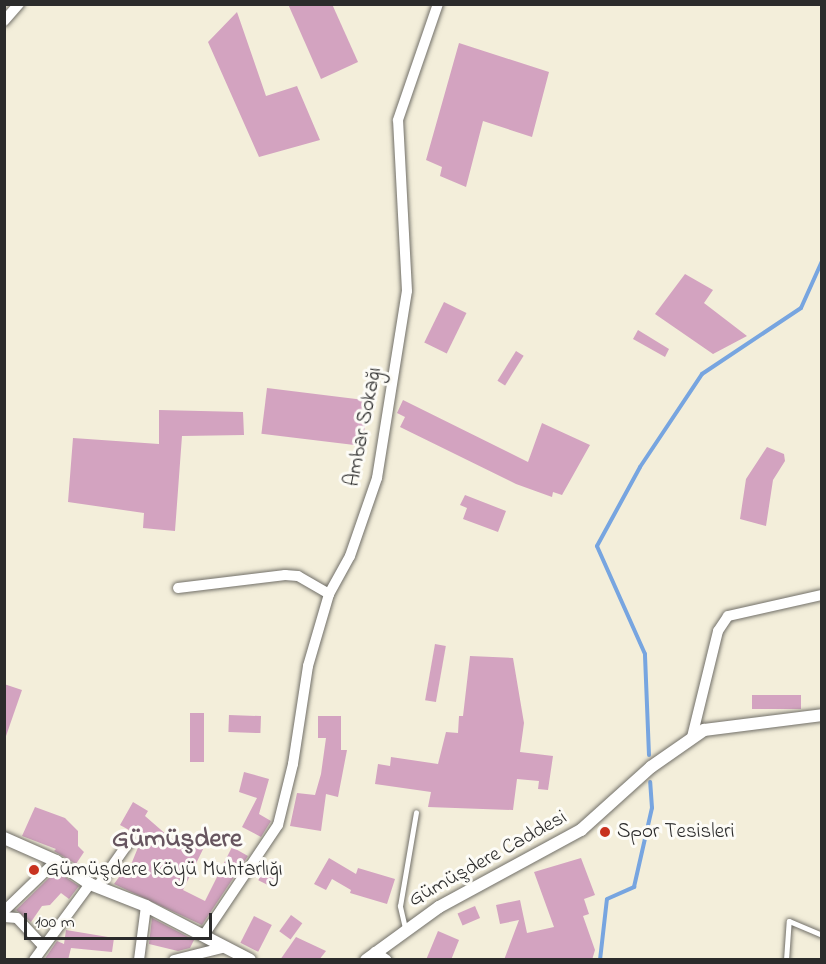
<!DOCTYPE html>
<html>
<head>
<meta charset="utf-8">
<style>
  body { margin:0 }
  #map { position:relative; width:826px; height:964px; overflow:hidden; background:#f3eeda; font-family:"Indie Flower",sans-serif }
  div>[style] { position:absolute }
  .stream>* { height:4px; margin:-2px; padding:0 2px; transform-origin:2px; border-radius:2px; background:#77a5e0 }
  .building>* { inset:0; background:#d3a3c0; transform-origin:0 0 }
  .roads { filter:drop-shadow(0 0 2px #716f68) drop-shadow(0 0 2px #716f68) }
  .service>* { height:5px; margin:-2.5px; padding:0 2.5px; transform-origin:2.5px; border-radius:2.5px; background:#fff }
  .minor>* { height:10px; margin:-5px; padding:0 5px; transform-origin:5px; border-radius:5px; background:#fff }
  .tertiary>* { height:12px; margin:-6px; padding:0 6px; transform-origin:6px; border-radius:6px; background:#fff }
  .dots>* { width:16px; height:16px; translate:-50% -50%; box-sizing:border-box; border:3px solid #fdfcf7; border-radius:50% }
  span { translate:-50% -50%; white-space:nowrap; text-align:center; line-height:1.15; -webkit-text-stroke:6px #fdfcf7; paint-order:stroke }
  .street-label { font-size:21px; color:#2b2b2b }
  .poi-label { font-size:21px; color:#2b2b2b }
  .left { translate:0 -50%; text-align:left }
  .district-label { font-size:27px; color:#66555f; font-weight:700 }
  .frame { position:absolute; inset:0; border:6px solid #2b2b2b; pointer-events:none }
  .scale { position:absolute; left:24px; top:913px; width:188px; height:27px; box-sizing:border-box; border:3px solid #2b2b2b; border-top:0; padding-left:8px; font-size:18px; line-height:21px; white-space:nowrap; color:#2b2b2b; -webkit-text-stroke:4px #fdfcf7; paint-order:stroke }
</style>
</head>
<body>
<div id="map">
  <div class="stream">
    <i style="left:649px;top:755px;width:101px;rotate:-92.3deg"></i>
    <i style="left:645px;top:654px;width:118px;rotate:-114deg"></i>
    <i style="left:597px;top:546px;width:90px;rotate:-61.4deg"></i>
    <i style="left:640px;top:467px;width:112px;rotate:-56.3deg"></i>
    <i style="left:702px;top:374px;width:119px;rotate:-33.7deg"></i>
    <i style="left:801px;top:308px;width:51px;rotate:-65.9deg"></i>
    <i style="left:600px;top:960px;width:61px;rotate:-83.5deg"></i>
    <i style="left:607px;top:899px;width:30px;rotate:-24deg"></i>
    <i style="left:634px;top:887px;width:81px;rotate:-77.2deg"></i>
    <i style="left:652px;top:808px;width:26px;rotate:-94deg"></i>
  </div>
  <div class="building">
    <i style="clip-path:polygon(288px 4px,332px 4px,358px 62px,321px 79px)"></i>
    <i style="clip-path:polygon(237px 12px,266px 96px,297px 86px,320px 140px,259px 157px,208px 42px)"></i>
    <i style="clip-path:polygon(459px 43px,549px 72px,532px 137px,483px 121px,466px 187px,440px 176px,442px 167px,426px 160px)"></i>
    <i style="clip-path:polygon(685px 274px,713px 290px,704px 303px,747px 336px,713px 354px,655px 314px)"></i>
    <i style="left:444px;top:302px;width:25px;height:45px;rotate:26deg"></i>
    <i style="clip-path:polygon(638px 330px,669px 349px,665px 357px,633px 339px)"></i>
    <i style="left:516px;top:351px;width:9px;height:35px;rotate:32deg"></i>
    <i style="left:267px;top:388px;width:102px;height:46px;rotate:7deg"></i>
    <i style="clip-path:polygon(403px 400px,528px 462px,542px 423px,590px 445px,562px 495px,553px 492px,552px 497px,516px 484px,400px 427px,405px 417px,397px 413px)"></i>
    <i style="clip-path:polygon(159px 410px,243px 412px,244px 435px,182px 436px,175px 531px,143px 528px,144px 513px,68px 502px,73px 438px,159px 444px)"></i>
    <i style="clip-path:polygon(767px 447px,784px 454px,785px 461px,773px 480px,766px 526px,740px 519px,746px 479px)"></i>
    <i style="clip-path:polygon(465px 495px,506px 511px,498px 532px,463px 519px,467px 508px,460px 505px)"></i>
    <i style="left:435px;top:644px;width:11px;height:57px;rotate:10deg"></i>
    <i style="clip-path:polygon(470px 656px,513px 658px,524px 723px,520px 752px,553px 756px,548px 790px,538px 789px,539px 781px,517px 779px,513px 810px,428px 807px,431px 792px,375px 784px,378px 764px,390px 766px,391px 757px,438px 764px,446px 732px,458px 733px,459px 716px,463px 716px)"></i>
    <i style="clip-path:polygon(4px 684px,22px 690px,6px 736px,4px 736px)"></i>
    <i style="left:801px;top:695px;width:14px;height:49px;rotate:90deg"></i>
    <i style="left:190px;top:713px;width:14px;height:49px"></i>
    <i style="left:229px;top:715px;width:32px;height:17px;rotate:2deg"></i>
    <i style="clip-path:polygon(318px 716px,341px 716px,341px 750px,347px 750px,338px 797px,326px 794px,321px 831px,290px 826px,297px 793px,315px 795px,321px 774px,326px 738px,318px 738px)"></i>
    <i style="clip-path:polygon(244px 772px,269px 779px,259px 814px,271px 821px,261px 837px,242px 827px,257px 798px,239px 792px)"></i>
    <i style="clip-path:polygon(133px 802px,148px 811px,145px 816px,168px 836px,188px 848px,199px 832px,209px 837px,183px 890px,205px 901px,232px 847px,248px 856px,202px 925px,114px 884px,125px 869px,128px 872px,139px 845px,138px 835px,120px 825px)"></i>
    <i style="clip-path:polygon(35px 807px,65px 818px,78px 831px,78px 846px,84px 852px,76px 864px,54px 851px,56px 849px,22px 836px)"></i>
    <i style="clip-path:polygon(329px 858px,356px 874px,358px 868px,395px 879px,387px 904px,350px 893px,351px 890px,332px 879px,326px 890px,314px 884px)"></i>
    <i style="clip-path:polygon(581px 858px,595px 895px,584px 899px,589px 914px,583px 916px,595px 950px,592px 960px,504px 960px,519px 920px,500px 924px,496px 905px,520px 900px,527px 933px,554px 927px,534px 872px)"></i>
    <i style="left:266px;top:865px;width:13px;height:17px;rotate:27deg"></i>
    <i style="clip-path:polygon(56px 871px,79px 886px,69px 899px,61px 893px,50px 905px,42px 906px,31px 922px,16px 910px)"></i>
    <i style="left:475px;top:906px;width:13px;height:19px;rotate:67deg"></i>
    <i style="left:291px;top:915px;width:14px;height:20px;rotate:36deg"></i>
    <i style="left:254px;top:916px;width:20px;height:30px;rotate:27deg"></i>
    <i style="clip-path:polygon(152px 918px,194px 940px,190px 948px,178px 951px,149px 944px)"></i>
    <i style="clip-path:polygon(66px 930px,114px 938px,112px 952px,71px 948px,68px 960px,44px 960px,57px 941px,64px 944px)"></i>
    <i style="clip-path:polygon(438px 931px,459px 940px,451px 960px,426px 960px)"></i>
    <i style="clip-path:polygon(296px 937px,326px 951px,319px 960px,280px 960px)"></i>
  </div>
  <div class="roads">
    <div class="service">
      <i style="left:405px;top:928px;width:23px;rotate:-103deg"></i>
      <i style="left:400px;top:906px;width:95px;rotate:-80.3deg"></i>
      <i style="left:786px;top:960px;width:39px;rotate:-86deg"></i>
      <i style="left:789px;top:921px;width:36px;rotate:23deg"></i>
    </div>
    <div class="minor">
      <i style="left:4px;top:21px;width:23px;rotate:-49deg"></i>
      <i style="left:178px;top:588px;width:108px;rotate:-6.9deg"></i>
      <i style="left:285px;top:575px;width:13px;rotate:4deg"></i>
      <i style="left:298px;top:576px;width:36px;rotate:30deg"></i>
      <i style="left:692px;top:737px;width:109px;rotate:-76.2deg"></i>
      <i style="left:718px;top:631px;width:18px;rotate:-56deg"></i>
      <i style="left:728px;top:616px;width:96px;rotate:-12.6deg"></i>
      <i style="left:98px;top:886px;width:54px;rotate:-54.8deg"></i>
      <i style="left:4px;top:911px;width:72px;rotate:-43.9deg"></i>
      <i style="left:4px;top:917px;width:13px;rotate:4deg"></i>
      <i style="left:17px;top:918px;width:38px;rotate:47deg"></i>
      <i style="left:204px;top:935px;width:133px;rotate:-56.1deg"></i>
      <i style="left:278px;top:825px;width:63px;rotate:-76.2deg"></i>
      <i style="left:293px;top:764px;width:99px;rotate:-81.3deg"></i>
      <i style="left:308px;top:666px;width:75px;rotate:-73.7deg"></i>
      <i style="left:329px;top:594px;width:43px;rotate:-61.1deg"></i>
      <i style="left:350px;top:556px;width:83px;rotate:-70.9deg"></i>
      <i style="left:377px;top:478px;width:189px;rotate:-80.9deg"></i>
      <i style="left:407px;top:291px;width:171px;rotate:-93deg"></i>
      <i style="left:398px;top:120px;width:123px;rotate:-71deg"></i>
      <i style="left:375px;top:952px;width:14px;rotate:34deg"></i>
      <i style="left:34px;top:960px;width:94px;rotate:-53.6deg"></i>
      <i style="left:139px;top:960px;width:54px;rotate:-82.6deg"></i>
      <i style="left:174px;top:960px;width:54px;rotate:-14deg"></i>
    </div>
    <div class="tertiary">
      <i style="left:4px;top:838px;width:57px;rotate:23.9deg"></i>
      <i style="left:56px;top:861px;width:41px;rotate:34.1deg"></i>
      <i style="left:90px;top:884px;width:60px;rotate:21.4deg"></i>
      <i style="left:146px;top:906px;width:117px;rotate:27.4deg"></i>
      <i style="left:366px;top:960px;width:90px;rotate:-36deg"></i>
      <i style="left:439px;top:907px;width:162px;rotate:-28.5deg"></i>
      <i style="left:581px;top:830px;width:94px;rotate:-42deg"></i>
      <i style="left:651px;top:767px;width:65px;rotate:-34.9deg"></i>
      <i style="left:704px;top:730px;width:119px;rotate:-7.2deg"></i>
    </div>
  </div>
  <div class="dots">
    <i style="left:605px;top:832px;background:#c8321e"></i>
    <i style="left:34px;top:870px;background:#c8321e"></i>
  </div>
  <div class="street-label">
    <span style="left:364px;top:427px;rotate:-79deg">Ambar Sokağı</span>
    <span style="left:488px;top:859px;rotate:-29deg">Gümüşdere Caddesi</span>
  </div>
  <div class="poi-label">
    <span class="left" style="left:617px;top:832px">Spor Tesisleri</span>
    <span class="left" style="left:46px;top:870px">Gümüşdere Köyü Muhtarlığı</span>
  </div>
  <div class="district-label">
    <span style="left:177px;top:840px">Gümüşdere</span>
  </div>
  <div class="frame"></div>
  <div class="scale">100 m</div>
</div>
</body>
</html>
